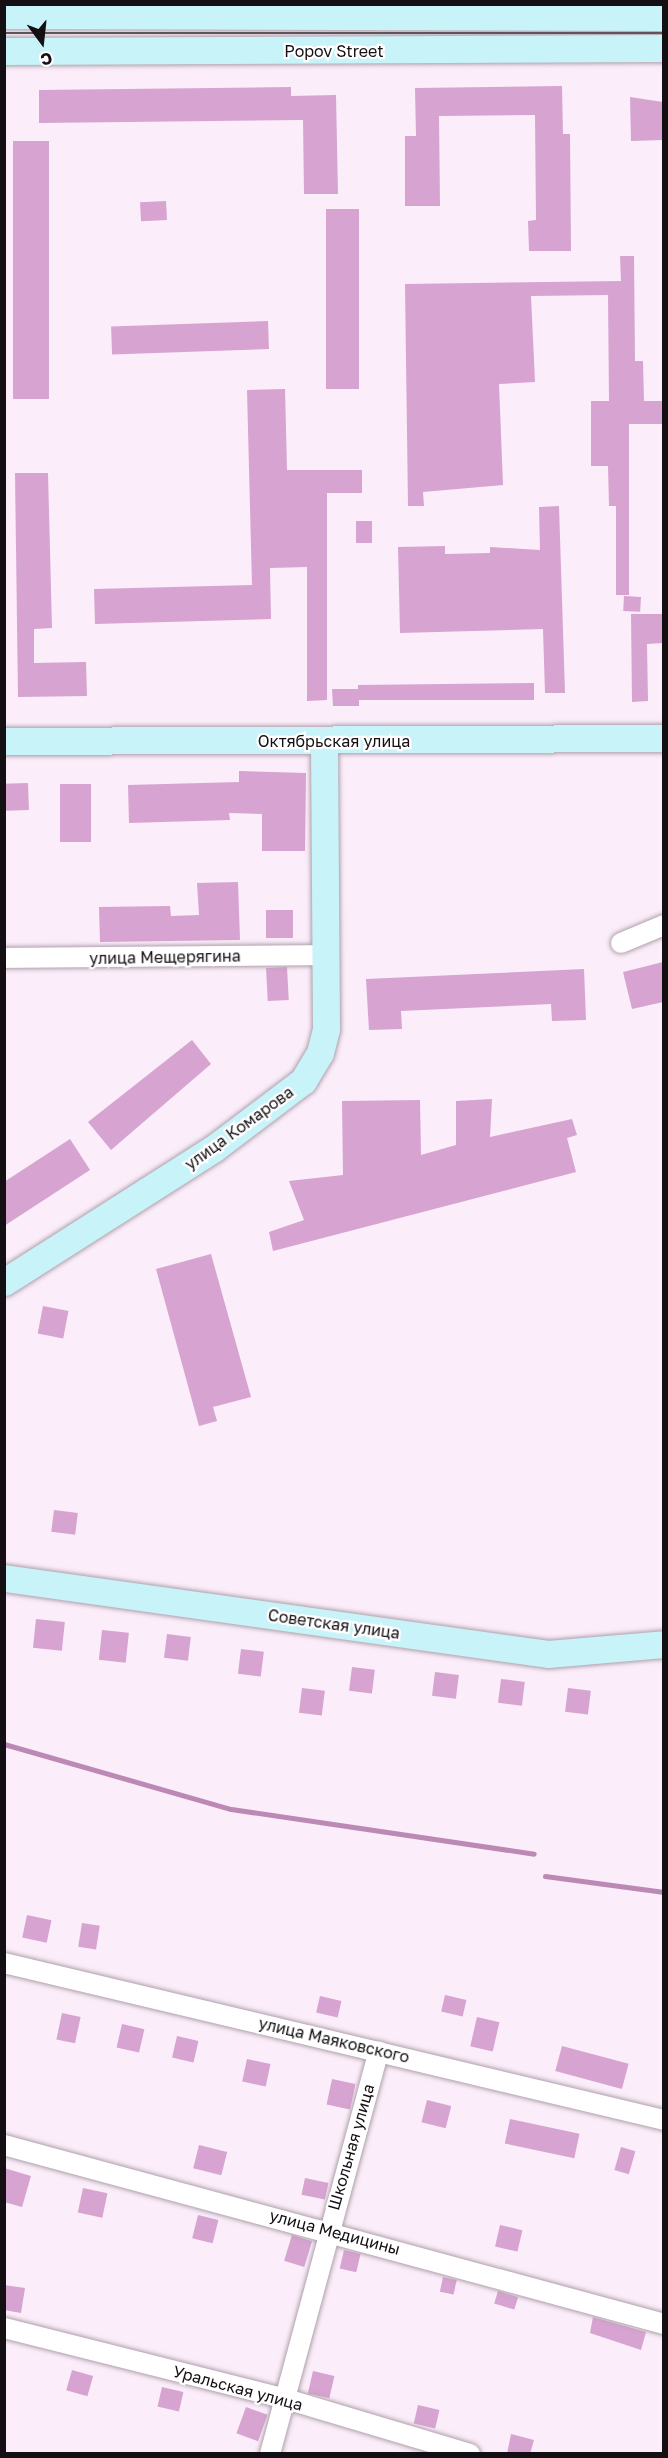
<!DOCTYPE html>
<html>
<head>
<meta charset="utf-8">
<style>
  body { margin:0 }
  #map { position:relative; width:668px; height:2458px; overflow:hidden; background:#fbedf9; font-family:"Golos Text",sans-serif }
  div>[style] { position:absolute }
  .stream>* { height:5px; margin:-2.5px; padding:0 2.5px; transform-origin:2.5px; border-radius:2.5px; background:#bc89b5 }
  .building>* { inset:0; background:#d7a3d1; transform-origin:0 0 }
  .roads { filter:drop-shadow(0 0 2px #aea1ac) drop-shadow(0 0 2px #aea1ac) }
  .street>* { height:20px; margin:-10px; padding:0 10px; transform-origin:10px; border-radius:10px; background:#fff }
  .secondary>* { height:27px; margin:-13.5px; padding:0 13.5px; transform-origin:13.5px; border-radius:13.5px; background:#c8f3f8 }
  .tram>* { height:1.5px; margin:-0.75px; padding:0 0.75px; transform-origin:0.75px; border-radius:0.75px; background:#5d555b }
  span { translate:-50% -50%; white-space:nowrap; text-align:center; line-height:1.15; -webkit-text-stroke:4.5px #fff; paint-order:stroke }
  .street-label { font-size:16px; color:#140f13 }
  .frame { position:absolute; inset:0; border:6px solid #140f13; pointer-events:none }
  .north { position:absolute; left:12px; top:12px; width:60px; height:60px; -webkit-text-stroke:4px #fff; paint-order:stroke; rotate:165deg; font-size:16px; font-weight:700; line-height:24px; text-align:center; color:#140f13 }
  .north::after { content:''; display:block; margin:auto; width:21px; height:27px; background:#140f13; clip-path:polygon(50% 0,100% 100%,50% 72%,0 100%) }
</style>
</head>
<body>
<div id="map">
  <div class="stream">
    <i style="left:4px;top:1744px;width:236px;rotate:16deg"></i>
    <i style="left:231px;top:1809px;width:306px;rotate:8.4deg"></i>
    <i style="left:545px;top:1876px;width:120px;rotate:7.7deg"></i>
  </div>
  <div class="building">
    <i style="clip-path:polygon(562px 86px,563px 134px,570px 134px,571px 251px,529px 251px,528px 221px,536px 220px,535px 115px,439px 116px,440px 206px,405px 206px,405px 136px,416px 136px,415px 88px)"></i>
    <i style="clip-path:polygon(291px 87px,291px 96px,336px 95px,338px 194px,304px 194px,303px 120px,39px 123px,39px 90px)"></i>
    <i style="clip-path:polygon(630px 97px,663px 102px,663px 140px,631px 141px)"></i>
    <i style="left:13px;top:141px;width:36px;height:258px"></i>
    <i style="left:166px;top:201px;width:19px;height:26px;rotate:87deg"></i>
    <i style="left:326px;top:209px;width:33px;height:180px"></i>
    <i style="clip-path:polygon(620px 256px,634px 256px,635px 361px,643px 361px,644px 401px,662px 401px,662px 424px,629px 424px,629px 595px,616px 595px,616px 506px,609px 506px,608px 466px,591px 466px,591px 401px,609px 401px,608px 295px,531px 296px,535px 382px,499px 384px,503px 485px,423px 492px,424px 506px,408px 506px,405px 284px,621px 281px)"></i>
    <i style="left:268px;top:321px;width:28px;height:157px;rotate:88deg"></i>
    <i style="clip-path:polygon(285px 389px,287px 470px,362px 470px,362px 493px,327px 493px,327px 700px,307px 701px,307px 567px,270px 568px,271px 619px,95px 624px,94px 589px,252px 585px,247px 390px)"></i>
    <i style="clip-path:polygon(15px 473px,48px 473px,52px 628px,34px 629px,34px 663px,86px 662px,87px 696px,18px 697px)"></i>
    <i style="clip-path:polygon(559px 506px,565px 693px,545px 693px,543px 629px,400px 633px,398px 547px,445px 546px,445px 554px,490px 553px,490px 547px,540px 550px,539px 507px)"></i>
    <i style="left:356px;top:521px;width:16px;height:22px"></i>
    <i style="left:624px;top:596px;width:17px;height:15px;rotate:3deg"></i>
    <i style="clip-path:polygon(631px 614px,663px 614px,663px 643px,647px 644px,648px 701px,632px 702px)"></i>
    <i style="clip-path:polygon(534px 683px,534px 700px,359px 700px,359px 706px,333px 706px,332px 689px,358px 689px,358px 685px)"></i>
    <i style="clip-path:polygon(239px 771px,306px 773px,305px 851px,262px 851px,262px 814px,229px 813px,230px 820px,129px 823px,128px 785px,239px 782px)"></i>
    <i style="left:28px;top:783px;width:27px;height:24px;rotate:88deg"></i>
    <i style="left:60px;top:784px;width:31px;height:58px"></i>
    <i style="clip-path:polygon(238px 882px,240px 940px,100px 942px,99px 907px,170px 906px,171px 916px,199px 915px,197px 883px)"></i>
    <i style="left:266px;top:910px;width:27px;height:28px"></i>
    <i style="clip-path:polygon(663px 962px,663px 1002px,632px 1009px,623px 972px)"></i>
    <i style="left:287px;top:967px;width:33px;height:21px;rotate:87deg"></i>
    <i style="clip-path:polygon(584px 969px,586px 1020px,552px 1021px,551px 1004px,401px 1011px,402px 1029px,369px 1030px,366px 979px)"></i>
    <i style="clip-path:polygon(192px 1040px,211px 1064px,111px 1150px,88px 1122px)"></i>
    <i style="clip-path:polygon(492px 1099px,490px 1137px,572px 1119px,577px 1135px,567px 1138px,576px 1172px,273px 1251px,269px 1232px,304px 1220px,289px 1181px,343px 1175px,342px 1101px,420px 1100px,421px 1155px,456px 1145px,456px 1101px)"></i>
    <i style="clip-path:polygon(70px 1139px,90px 1170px,4px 1226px,4px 1182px)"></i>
    <i style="clip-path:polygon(211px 1254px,251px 1397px,213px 1407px,217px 1421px,199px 1426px,156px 1269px)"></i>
    <i style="left:43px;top:1306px;width:26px;height:28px;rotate:11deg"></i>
    <i style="left:54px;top:1510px;width:24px;height:22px;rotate:7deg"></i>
    <i style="left:36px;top:1619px;width:29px;height:29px;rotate:6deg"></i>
    <i style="left:102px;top:1630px;width:27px;height:30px;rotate:6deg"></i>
    <i style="left:167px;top:1634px;width:24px;height:24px;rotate:7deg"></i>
    <i style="left:241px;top:1649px;width:23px;height:25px;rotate:7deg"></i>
    <i style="left:352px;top:1667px;width:23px;height:24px;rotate:7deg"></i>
    <i style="left:435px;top:1672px;width:24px;height:24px;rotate:7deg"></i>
    <i style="left:501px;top:1679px;width:24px;height:24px;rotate:7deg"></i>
    <i style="left:302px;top:1688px;width:23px;height:25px;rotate:7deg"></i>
    <i style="left:568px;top:1688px;width:23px;height:24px;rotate:7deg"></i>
    <i style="left:27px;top:1915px;width:25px;height:23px;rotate:12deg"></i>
    <i style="left:82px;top:1923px;width:18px;height:24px;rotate:9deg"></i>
    <i style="left:445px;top:1995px;width:22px;height:17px;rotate:13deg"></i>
    <i style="left:320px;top:1996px;width:22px;height:17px;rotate:13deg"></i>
    <i style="left:62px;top:2013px;width:19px;height:27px;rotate:12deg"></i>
    <i style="left:477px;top:2017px;width:23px;height:30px;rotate:13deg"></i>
    <i style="left:122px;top:2024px;width:23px;height:24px;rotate:13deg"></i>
    <i style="left:177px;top:2036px;width:22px;height:22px;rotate:13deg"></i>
    <i style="left:562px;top:2046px;width:69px;height:26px;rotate:15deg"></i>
    <i style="left:247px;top:2059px;width:24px;height:23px;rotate:12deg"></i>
    <i style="left:332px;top:2079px;width:24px;height:26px;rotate:12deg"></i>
    <i style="left:427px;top:2100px;width:25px;height:23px;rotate:14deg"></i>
    <i style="left:510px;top:2119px;width:71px;height:25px;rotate:12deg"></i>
    <i style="left:199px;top:2145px;width:29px;height:24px;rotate:14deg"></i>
    <i style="left:621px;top:2147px;width:15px;height:24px;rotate:16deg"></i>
    <i style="clip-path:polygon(4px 2168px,31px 2176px,22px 2207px,4px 2202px)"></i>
    <i style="left:305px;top:2178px;width:24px;height:17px;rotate:12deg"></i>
    <i style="left:83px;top:2188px;width:25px;height:25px;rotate:12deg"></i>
    <i style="left:198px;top:2215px;width:21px;height:24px;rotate:14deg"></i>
    <i style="left:500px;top:2225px;width:23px;height:22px;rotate:13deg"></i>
    <i style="left:292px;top:2235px;width:21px;height:27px;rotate:17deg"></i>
    <i style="left:344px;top:2250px;width:17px;height:19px;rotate:13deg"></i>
    <i style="left:443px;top:2277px;width:14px;height:15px;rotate:12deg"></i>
    <i style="clip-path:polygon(4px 2285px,25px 2288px,21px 2313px,4px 2310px)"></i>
    <i style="left:498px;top:2291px;width:21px;height:13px;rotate:17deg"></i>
    <i style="clip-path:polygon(593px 2317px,646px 2332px,641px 2350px,590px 2333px)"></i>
    <i style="left:72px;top:2370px;width:22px;height:21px;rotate:16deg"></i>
    <i style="left:313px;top:2371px;width:22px;height:23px;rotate:13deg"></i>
    <i style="left:162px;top:2387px;width:22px;height:20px;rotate:13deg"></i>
    <i style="left:418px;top:2405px;width:22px;height:19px;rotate:13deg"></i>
    <i style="left:246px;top:2407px;width:23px;height:28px;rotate:20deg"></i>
    <i style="clip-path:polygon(511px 2434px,534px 2440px,530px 2454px,507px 2454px)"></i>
  </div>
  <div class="roads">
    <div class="street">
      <i style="left:621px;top:943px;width:47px;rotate:-22.7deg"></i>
      <i style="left:4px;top:958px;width:322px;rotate:-0.5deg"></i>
      <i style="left:4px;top:1963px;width:678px;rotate:13.38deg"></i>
      <i style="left:4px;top:2145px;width:684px;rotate:15.17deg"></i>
      <i style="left:4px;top:2328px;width:291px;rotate:14.1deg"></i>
      <i style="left:286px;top:2399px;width:192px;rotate:16.6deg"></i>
      <i style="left:270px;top:2454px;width:417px;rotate:-74.9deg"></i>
    </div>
    <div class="secondary">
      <i style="left:4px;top:15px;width:660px;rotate:0.17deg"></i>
      <i style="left:4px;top:51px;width:660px;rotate:-0.26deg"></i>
      <i style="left:4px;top:741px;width:660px;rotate:-0.26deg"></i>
      <i style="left:4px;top:1282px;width:248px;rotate:-32.5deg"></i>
      <i style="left:213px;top:1149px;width:113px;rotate:-37.1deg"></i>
      <i style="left:303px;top:1081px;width:33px;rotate:-59deg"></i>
      <i style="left:320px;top:1053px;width:25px;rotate:-76deg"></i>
      <i style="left:326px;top:1029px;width:287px;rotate:-90.4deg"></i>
      <i style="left:4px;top:1578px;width:549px;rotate:7.95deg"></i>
      <i style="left:548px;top:1654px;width:116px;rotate:-4.9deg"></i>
    </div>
  </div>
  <div class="tram">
    <i style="left:4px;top:33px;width:660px"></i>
  </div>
  <div class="street-label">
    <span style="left:334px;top:51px">Popov Street</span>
    <span style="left:334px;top:741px">Октябрьская улица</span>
    <span style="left:165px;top:957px;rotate:-1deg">улица Мещерягина</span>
    <span style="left:239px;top:1128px;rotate:-36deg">улица Комарова</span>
    <span style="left:334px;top:1624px;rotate:8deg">Советская улица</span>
    <span style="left:334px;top:2040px;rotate:13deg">улица Маяковского</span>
    <span style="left:351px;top:2147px;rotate:-74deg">Школьная улица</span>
    <span style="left:335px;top:2232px;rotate:15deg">улица Медицины</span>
    <span style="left:238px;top:2388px;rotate:15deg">Уральская улица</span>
  </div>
  <div class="frame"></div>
  <div class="north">С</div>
</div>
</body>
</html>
